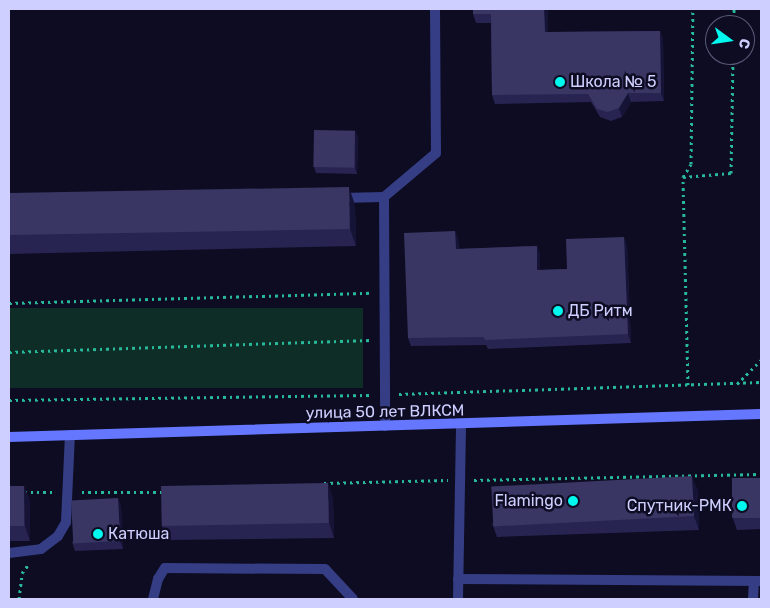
<!DOCTYPE html>
<html>
<head>
<meta charset="utf-8">
<style>
  body { margin:0 }
  #map { position:relative; width:770px; height:608px; overflow:hidden; background:#0d0c22; font-family:Rubik,sans-serif }
  div>[style] { position:absolute }
  .green>* { inset:0; background:#0f2d27; transform-origin:0 0 }
  .path>* { height:3px; margin-top:-1.5px; transform-origin:0; background:repeating-linear-gradient(90deg,#28b99b 0 2.5px,transparent 0 6.5px) }
  .lane>* { height:10px; margin:-5px; padding:0 5px; transform-origin:5px; border-radius:5px; background:#353d84 }
  .secondary>* { height:10px; margin:-5px; padding:0 5px; transform-origin:5px; border-radius:5px; background:#6577ff }
  .wall>* { inset:0; background:#272451 }
  .shaded-wall>* { inset:0; background:#151336 }
  .building>* { inset:0; background:#393664; transform-origin:0 0 }
  .dots>* { width:14px; height:14px; translate:-50% -50%; box-sizing:border-box; border:2px solid #0d0c22; border-radius:50% }
  span { translate:-50% -50%; white-space:nowrap; text-align:center; line-height:1.15; -webkit-text-stroke:5px #0d0c22; paint-order:stroke }
  .poi-label { font-size:16px; color:#cecfff }
  .left { translate:0 -50%; text-align:left }
  .right { translate:-100% -50%; text-align:right }
  .street-label { font-size:16px; color:#cecfff }
  .frame { position:absolute; inset:0; border:10px solid #cecfff; pointer-events:none }
  .north { position:absolute; left:705px; top:15px; width:50px; height:50px; box-sizing:border-box; background:#0d0c22; border:1px solid #5a5a7a; border-radius:50%; rotate:104deg; font-size:14px; font-weight:700; line-height:20px; text-align:center; color:#cecfff }
  .north::after { content:''; display:block; margin:auto; width:18px; height:22px; background:#00f9ee; clip-path:polygon(50% 0,100% 100%,50% 72%,0 100%) }
</style>
</head>
<body>
<div id="map">
  <div class="green">
    <i style="left:9px;top:308px;width:354px;height:80px"></i>
  </div>
  <div class="path">
    <i style="left:733px;top:25px;width:16px;rotate:-86deg"></i>
    <i style="left:683px;top:177px;width:15px;rotate:-58deg"></i>
    <i style="left:691px;top:164px;width:155px;rotate:-89.3deg"></i>
    <i style="left:9px;top:303px;width:363px;rotate:-1.6deg"></i>
    <i style="left:9px;top:352px;width:363px;rotate:-1.9deg"></i>
    <i style="left:737px;top:384px;width:34px;rotate:-45deg"></i>
    <i style="left:688px;top:385px;width:208px;rotate:-91.4deg"></i>
    <i style="left:683px;top:177px;width:48px;rotate:-4.8deg"></i>
    <i style="left:731px;top:173px;width:118px;rotate:-89deg"></i>
    <i style="left:399px;top:394px;width:362px;rotate:-1.9deg"></i>
    <i style="left:9px;top:400px;width:362px;rotate:-0.8deg"></i>
    <i style="left:474px;top:480px;width:287px;rotate:-1.2deg"></i>
    <i style="left:324px;top:483px;width:124px;rotate:-1.4deg"></i>
    <i style="left:24px;top:492px;width:29px"></i>
    <i style="left:82px;top:492px;width:84px"></i>
    <i style="left:19px;top:599px;width:26px;rotate:-83deg"></i>
    <i style="left:22px;top:573px;width:10px;rotate:-53deg"></i>
  </div>
  <div class="lane">
    <i style="left:384px;top:197px;width:68px;rotate:-40.2deg"></i>
    <i style="left:436px;top:153px;width:144px;rotate:-90.4deg"></i>
    <i style="left:340px;top:198px;width:44px;rotate:-1.3deg"></i>
    <i style="left:384px;top:197px;width:229px;rotate:89.7deg"></i>
    <i style="left:9px;top:553px;width:32px;rotate:-7deg"></i>
    <i style="left:41px;top:549px;width:21px;rotate:-37deg"></i>
    <i style="left:58px;top:536px;width:16px;rotate:-60deg"></i>
    <i style="left:66px;top:522px;width:87px;rotate:-87.4deg"></i>
    <i style="left:458px;top:579px;width:303px;rotate:0.4deg"></i>
    <i style="left:153px;top:599px;width:21px;rotate:-76deg"></i>
    <i style="left:158px;top:579px;width:13px;rotate:-58deg"></i>
    <i style="left:165px;top:568px;width:160px;rotate:0.4deg"></i>
    <i style="left:325px;top:569px;width:41px;rotate:47deg"></i>
    <i style="left:458px;top:599px;width:174px;rotate:-89deg"></i>
    <i style="left:753px;top:599px;width:18px;rotate:-87deg"></i>
  </div>
  <div class="secondary">
    <i style="left:9px;top:437px;width:752px;rotate:-1.75deg"></i>
  </div>
  <div class="wall">
    <i style="clip-path:polygon(473px 9px,548px 9px,548px 32px,660px 31px,663px 39px,664px 101px,631px 102px,622px 117px,611px 121px,600px 117px,591px 102px,495px 104px,492px 95px,491px 23px,476px 23px,473px 14px)"></i>
    <i style="clip-path:polygon(355px 131px,358px 137px,357px 174px,316px 173px,314px 167px)"></i>
    <i style="clip-path:polygon(9px 195px,355px 205px,356px 246px,9px 254px)"></i>
    <i style="clip-path:polygon(455px 231px,458px 239px,459px 249px,537px 246px,540px 255px,540px 270px,567px 269px,624px 237px,627px 246px,631px 343px,488px 349px,486px 345px,411px 346px,408px 338px)"></i>
    <i style="clip-path:polygon(761px 478px,761px 529px,737px 530px,733px 519px)"></i>
    <i style="clip-path:polygon(9px 486px,24px 486px,30px 501px,30px 541px,9px 541px)"></i>
    <i style="clip-path:polygon(698px 490px,699px 530px,497px 537px,492px 523px)"></i>
    <i style="clip-path:polygon(118px 498px,121px 507px,123px 549px,75px 551px,72px 542px)"></i>
    <i style="clip-path:polygon(333px 498px,334px 538px,167px 540px,162px 526px)"></i>
  </div>
  <div class="shaded-wall">
    <i style="clip-path:polygon(544px 9px,548px 9px,548px 41px,545px 32px)"></i>
    <i style="clip-path:polygon(660px 31px,663px 39px,664px 101px,661px 93px)"></i>
    <i style="clip-path:polygon(628px 93px,631px 102px,622px 117px,619px 108px)"></i>
    <i style="clip-path:polygon(355px 131px,358px 137px,357px 174px,355px 168px)"></i>
    <i style="clip-path:polygon(349px 187px,355px 205px,356px 246px,350px 229px)"></i>
    <i style="clip-path:polygon(455px 231px,458px 239px,459px 258px,456px 249px)"></i>
    <i style="clip-path:polygon(624px 237px,627px 246px,631px 343px,628px 334px)"></i>
    <i style="clip-path:polygon(537px 246px,540px 255px,540px 278px,537px 270px)"></i>
    <i style="clip-path:polygon(692px 476px,698px 490px,699px 530px,694px 516px)"></i>
    <i style="clip-path:polygon(328px 483px,333px 498px,334px 538px,329px 523px)"></i>
    <i style="clip-path:polygon(24px 486px,30px 501px,30px 541px,25px 526px)"></i>
    <i style="clip-path:polygon(118px 498px,121px 507px,123px 549px,120px 541px)"></i>
  </div>
  <div class="building">
    <i style="clip-path:polygon(473px 9px,544px 9px,545px 32px,660px 31px,661px 93px,628px 93px,619px 108px,608px 112px,597px 109px,588px 94px,492px 95px,491px 14px,473px 14px)"></i>
    <i style="left:314px;top:130px;width:41px;height:37px;rotate:1deg"></i>
    <i style="left:349px;top:187px;width:42px;height:340px;rotate:89deg"></i>
    <i style="clip-path:polygon(455px 231px,456px 249px,537px 246px,537px 270px,567px 269px,566px 239px,624px 237px,628px 334px,485px 340px,484px 337px,408px 338px,404px 233px)"></i>
    <i style="left:692px;top:476px;width:40px;height:201px;rotate:87deg"></i>
    <i style="left:761px;top:478px;width:40px;height:29px;rotate:90deg"></i>
    <i style="left:328px;top:483px;width:40px;height:167px;rotate:89deg"></i>
    <i style="left:9px;top:486px;width:15px;height:40px"></i>
    <i style="left:118px;top:498px;width:43px;height:47px;rotate:87deg"></i>
  </div>
  <div class="dots">
    <i style="left:560px;top:82px;background:#00f9ee"></i>
    <i style="left:558px;top:311px;background:#00f9ee"></i>
    <i style="left:573px;top:501px;background:#00f9ee"></i>
    <i style="left:742px;top:506px;background:#00f9ee"></i>
    <i style="left:98px;top:534px;background:#00f9ee"></i>
  </div>
  <div class="poi-label">
    <span class="left" style="left:570px;top:82px">Школа № 5</span>
    <span class="left" style="left:568px;top:311px">ДБ Ритм</span>
    <span class="right" style="left:563px;top:501px">Flamingo</span>
    <span class="right" style="left:732px;top:506px">Спутник-РМК</span>
    <span class="left" style="left:108px;top:534px">Катюша</span>
  </div>
  <div class="street-label">
    <span style="left:385px;top:412px;rotate:-1deg">улица 50 лет ВЛКСМ</span>
  </div>
  <div class="frame"></div>
  <div class="north">С</div>
</div>
</body>
</html>
